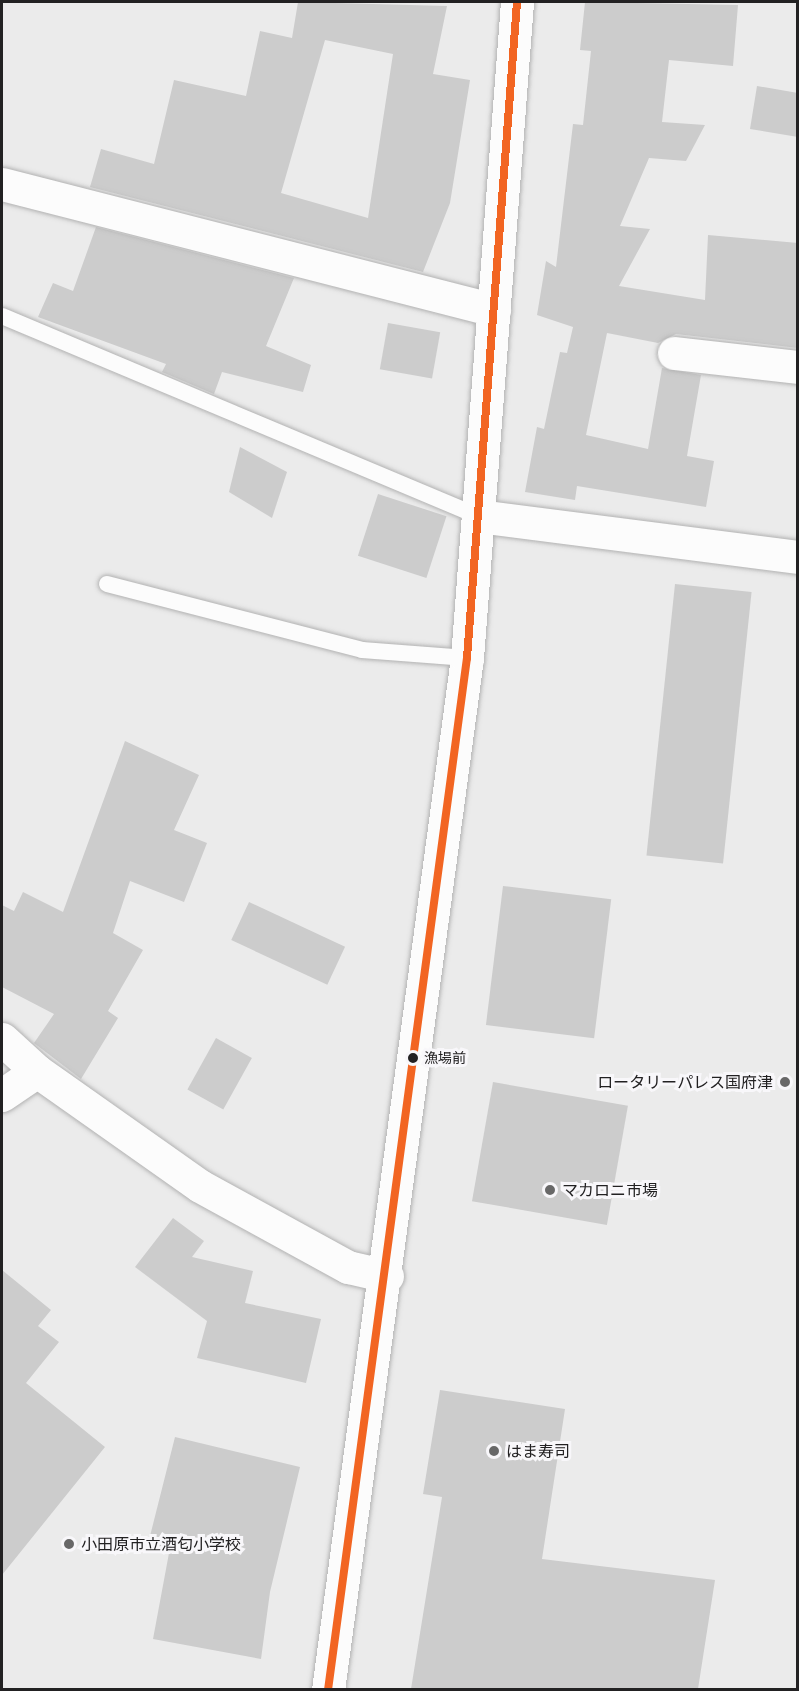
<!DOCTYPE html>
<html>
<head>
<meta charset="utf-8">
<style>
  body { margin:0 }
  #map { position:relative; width:799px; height:1691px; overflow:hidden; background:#ebebeb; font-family:Barlow,"Noto Sans JP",sans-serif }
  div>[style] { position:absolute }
  .building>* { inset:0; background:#ccc; transform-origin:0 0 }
  .roads { filter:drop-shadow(0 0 2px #b2b2b2) drop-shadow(0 0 2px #b2b2b2) }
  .lane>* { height:16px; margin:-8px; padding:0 8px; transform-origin:8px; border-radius:8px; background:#fcfcfc }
  .street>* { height:33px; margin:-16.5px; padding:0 16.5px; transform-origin:16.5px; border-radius:16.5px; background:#fcfcfc }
  .highway>* { height:33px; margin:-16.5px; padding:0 16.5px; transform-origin:16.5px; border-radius:16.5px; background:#fcfcfc }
  .bus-1>* { height:8px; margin:-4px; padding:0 4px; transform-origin:4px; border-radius:4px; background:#f26522 }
  .dots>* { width:16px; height:16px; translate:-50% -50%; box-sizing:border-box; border:3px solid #f8f7fa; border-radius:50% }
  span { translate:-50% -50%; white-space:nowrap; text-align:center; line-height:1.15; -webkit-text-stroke:6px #f8f7fa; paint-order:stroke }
  .bus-label { font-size:14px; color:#222122 }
  .left { translate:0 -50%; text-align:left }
  .poi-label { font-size:16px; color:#222122 }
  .right { translate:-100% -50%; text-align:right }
  .frame { position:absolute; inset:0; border:3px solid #222122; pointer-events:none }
</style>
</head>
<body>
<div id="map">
  <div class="building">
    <i style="clip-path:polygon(evenodd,298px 2px,447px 6px,433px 74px,470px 80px,450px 203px,423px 272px,90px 187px,101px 149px,154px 164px,174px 80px,246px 96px,260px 31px,292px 38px,298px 2px,325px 40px,393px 54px,368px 218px,281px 193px,325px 40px)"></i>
    <i style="clip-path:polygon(585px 2px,738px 5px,733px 66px,669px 60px,662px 122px,705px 125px,686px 161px,649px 158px,620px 226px,650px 229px,619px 286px,705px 300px,708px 235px,798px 243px,798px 348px,676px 334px,658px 343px,607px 333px,586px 435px,648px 449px,662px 368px,701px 375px,687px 456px,714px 461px,706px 507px,577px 486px,575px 500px,525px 492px,537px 427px,544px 429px,560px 352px,567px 353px,573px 327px,537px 315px,546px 261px,556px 267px,573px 124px,583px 125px,591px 51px,580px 50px)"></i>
    <i style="clip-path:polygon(757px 86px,798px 93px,798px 137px,750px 129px)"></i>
    <i style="clip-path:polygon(96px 227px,294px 278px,266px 346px,311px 365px,303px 392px,222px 372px,214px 394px,162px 372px,166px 364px,38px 317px,53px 283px,73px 291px)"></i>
    <i style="left:388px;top:323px;width:53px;height:47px;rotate:10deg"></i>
    <i style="clip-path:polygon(240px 447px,287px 472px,272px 518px,229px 492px)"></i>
    <i style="left:378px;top:494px;width:72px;height:65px;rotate:18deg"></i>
    <i style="left:675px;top:584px;width:77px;height:273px;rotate:6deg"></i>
    <i style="clip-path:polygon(125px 741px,199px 775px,174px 830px,207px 843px,184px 902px,130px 881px,113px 933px,143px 950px,108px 1011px,118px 1018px,81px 1079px,34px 1043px,54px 1014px,2px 987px,2px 905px,14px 911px,23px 892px,63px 912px)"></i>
    <i style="left:503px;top:886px;width:109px;height:140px;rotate:7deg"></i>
    <i style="left:249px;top:902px;width:106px;height:42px;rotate:25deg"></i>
    <i style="left:216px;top:1038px;width:41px;height:59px;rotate:29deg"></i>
    <i style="left:493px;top:1082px;width:137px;height:121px;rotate:10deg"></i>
    <i style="clip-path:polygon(173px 1218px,204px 1241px,192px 1257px,253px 1271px,245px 1303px,321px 1319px,306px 1383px,197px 1358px,207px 1321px,135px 1267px)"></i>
    <i style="clip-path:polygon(2px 1270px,51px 1310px,38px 1326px,59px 1342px,26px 1383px,105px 1447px,2px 1575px)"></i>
    <i style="clip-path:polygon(440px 1390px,565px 1409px,542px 1559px,715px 1580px,698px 1689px,411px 1689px,442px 1497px,423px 1494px)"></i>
    <i style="clip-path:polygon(175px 1437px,300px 1467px,270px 1592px,261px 1659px,153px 1639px,169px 1553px,147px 1548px)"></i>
  </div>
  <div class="roads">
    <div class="lane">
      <i style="left:2px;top:316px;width:516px;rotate:22.79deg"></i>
      <i style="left:107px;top:584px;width:263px;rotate:14.5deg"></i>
      <i style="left:362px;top:650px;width:105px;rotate:4.4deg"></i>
    </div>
    <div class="street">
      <i style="left:2px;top:184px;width:508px;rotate:14.36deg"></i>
      <i style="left:674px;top:353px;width:125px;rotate:6.4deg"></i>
      <i style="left:478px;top:516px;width:323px;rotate:7.3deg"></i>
      <i style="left:2px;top:1039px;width:47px;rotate:42.4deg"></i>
      <i style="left:37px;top:1071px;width:199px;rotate:35.2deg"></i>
      <i style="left:200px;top:1186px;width:169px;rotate:28.7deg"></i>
      <i style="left:348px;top:1267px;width:40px;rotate:13deg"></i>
      <i style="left:2px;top:1095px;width:42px;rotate:-34.4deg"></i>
    </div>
    <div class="highway">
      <i style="left:328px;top:1690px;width:1041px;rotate:-82.33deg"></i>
      <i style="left:467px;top:658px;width:658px;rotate:-85.64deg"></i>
    </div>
  </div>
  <div class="bus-1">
    <i style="left:328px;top:1690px;width:1041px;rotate:-82.33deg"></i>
    <i style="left:467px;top:658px;width:658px;rotate:-85.64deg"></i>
  </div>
  <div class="dots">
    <i style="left:413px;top:1058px;background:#222122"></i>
    <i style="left:785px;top:1082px;background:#686868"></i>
    <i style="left:550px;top:1190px;background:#686868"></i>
    <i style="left:494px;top:1451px;background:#686868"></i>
    <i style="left:69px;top:1544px;background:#686868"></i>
  </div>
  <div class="bus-label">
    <span class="left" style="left:424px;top:1058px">漁場前</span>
  </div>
  <div class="poi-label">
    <span class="right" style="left:773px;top:1082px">ロータリーパレス国府津</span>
    <span class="left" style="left:562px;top:1190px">マカロニ市場</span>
    <span class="left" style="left:506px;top:1451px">はま寿司</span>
    <span class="left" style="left:81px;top:1544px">小田原市立酒匂小学校</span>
  </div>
  <div class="frame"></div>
</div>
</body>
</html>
